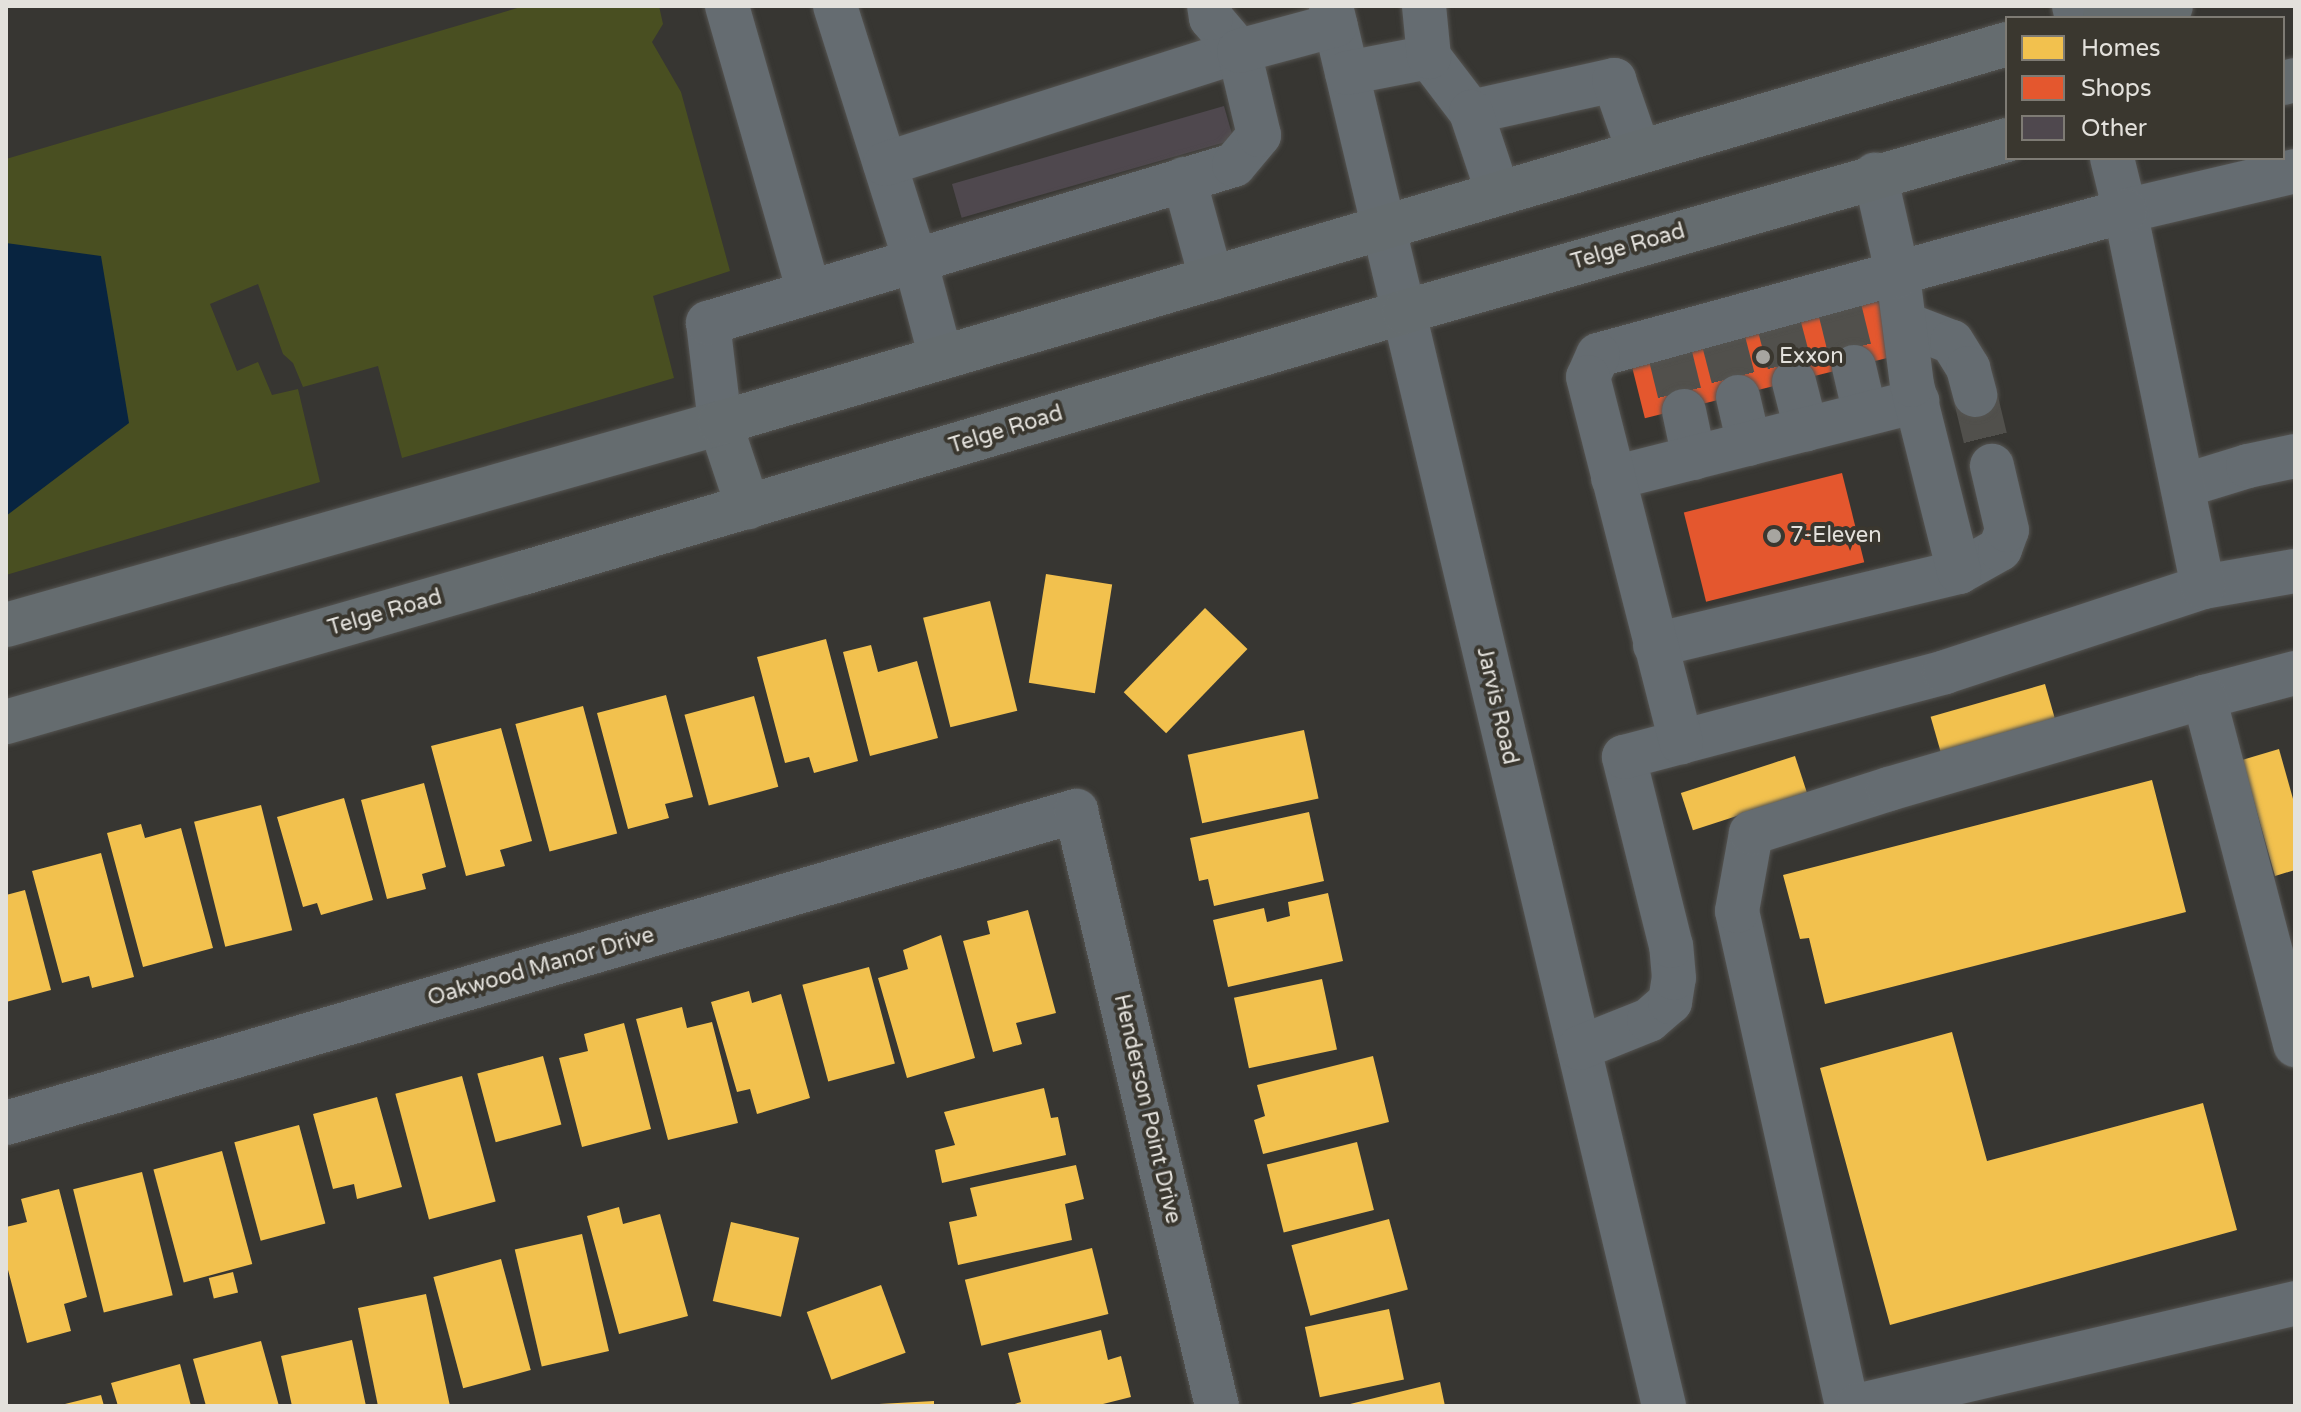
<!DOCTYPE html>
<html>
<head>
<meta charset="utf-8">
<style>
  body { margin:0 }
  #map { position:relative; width:2301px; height:1412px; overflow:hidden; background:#373632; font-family:"Varela Round",sans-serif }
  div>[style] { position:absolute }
  .green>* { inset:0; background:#494f21 }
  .water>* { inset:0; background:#082440 }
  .homes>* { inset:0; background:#f2c14e; transform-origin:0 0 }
  .shops>* { inset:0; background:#e4572e; transform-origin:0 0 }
  .building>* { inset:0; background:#4f484e; transform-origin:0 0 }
  .minor-tunnel>* { height:44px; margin-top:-22px; transform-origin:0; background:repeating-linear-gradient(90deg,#51504c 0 44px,transparent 0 66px) }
  .roads { filter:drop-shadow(0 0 2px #555451) drop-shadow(0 0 2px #555451) }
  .minor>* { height:44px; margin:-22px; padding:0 22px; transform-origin:22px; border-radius:22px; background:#656c71 }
  .major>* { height:44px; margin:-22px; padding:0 22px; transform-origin:22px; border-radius:22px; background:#656c6f }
  .dots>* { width:22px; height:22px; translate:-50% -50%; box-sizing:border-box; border:4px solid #3a372f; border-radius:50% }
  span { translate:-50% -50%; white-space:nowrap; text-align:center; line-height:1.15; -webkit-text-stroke:8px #3a372f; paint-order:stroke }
  .street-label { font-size:22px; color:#e3e1dc }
  .poi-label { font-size:22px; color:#e3e1dc }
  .left { translate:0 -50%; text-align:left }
  .frame { position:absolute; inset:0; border:8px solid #e3e1dc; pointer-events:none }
  .legend { position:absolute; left:2005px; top:16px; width:280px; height:144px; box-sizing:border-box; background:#3a372f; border:2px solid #7e7b74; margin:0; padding:10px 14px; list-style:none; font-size:24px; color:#e3e1dc }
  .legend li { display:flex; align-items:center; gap:16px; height:40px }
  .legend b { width:40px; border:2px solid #7e7b74 }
</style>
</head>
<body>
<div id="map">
  <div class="green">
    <i style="clip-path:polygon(524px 6px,659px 6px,663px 24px,652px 42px,681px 92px,730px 271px,653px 296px,674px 378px,402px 458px,378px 366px,303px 387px,293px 363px,283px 354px,258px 284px,210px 304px,237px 371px,258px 362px,272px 395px,298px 389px,320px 482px,6px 575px,6px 159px)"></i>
  </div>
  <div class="water">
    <i style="clip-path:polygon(6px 243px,101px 256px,129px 423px,6px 516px)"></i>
  </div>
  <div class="homes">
    <i style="left:1046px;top:574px;width:67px;height:110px;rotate:9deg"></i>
    <i style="left:990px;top:601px;width:113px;height:69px;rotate:76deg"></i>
    <i style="left:1205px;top:608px;width:59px;height:117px;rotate:44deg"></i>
    <i style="clip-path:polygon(826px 639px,858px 761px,814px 773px,809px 757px,785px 763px,757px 657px)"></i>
    <i style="clip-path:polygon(871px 645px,878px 672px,917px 661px,938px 738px,870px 756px,843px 652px)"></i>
    <i style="left:2045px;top:684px;width:40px;height:119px;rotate:74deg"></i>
    <i style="clip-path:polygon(666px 695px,693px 797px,665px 804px,669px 818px,628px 829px,597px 713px)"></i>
    <i style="left:754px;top:696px;width:94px;height:72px;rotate:75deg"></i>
    <i style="left:583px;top:706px;width:132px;height:70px;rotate:75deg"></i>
    <i style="clip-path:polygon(501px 728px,532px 841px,500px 850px,505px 866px,466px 876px,431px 746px)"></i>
    <i style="left:1304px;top:730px;width:70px;height:119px;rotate:78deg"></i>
    <i style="clip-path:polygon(2279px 749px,2295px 806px,2295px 870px,2275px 876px,2242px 760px)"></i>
    <i style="left:1795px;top:756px;width:39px;height:120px;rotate:72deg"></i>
    <i style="clip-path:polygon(2152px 780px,2186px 912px,1825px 1004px,1809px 938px,1800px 939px,1783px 875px)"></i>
    <i style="clip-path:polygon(424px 783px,446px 867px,422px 874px,426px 889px,387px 899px,361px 800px)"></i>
    <i style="clip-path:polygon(344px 798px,373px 900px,321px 915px,317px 903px,303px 907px,277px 817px)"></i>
    <i style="left:261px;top:805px;width:129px;height:69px;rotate:76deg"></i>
    <i style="clip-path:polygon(1309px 812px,1324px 881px,1214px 906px,1208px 879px,1199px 881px,1190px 838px)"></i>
    <i style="clip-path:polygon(141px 824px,145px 838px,181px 828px,213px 948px,143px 967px,107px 833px)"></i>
    <i style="clip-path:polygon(101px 853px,134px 977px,92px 988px,89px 976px,62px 983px,32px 871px)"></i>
    <i style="clip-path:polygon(25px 890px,51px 990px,6px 1002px,6px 895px)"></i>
    <i style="clip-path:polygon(1328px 893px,1343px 961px,1228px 987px,1213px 920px,1264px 908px,1267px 922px,1290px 916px,1288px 902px)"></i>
    <i style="clip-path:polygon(1028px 910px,1056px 1013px,1016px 1023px,1022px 1044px,993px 1052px,963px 941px,990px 934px,987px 921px)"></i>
    <i style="clip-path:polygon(941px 935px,975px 1058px,907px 1078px,878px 978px,908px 969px,903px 950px)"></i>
    <i style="left:869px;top:967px;width:100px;height:69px;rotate:75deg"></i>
    <i style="left:1322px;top:979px;width:72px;height:90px;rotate:78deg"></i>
    <i style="clip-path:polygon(749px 991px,752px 1003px,781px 994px,810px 1098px,757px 1114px,750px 1089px,737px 1092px,711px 1002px)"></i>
    <i style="clip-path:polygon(682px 1007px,687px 1028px,712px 1022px,738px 1123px,668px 1140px,636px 1019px)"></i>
    <i style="clip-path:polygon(624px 1023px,651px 1129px,582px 1147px,559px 1058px,588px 1051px,584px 1034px)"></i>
    <i style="clip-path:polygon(1952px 1032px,1987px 1161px,2203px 1103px,2237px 1230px,1890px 1325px,1820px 1068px)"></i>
    <i style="left:543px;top:1056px;width:71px;height:68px;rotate:75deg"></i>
    <i style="clip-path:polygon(1373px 1056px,1389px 1122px,1263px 1154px,1254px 1120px,1265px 1116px,1257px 1085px)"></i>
    <i style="left:462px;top:1076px;width:130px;height:69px;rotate:75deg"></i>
    <i style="clip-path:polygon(1044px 1088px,1051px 1118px,1058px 1117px,1066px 1155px,942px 1183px,935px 1150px,955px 1145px,944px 1112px)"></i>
    <i style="clip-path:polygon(377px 1097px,402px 1187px,357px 1199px,354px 1184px,333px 1189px,313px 1114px)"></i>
    <i style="left:299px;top:1125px;width:102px;height:67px;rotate:75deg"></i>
    <i style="left:1357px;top:1142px;width:70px;height:93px;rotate:76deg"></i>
    <i style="left:222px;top:1151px;width:117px;height:71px;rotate:75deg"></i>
    <i style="clip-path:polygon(1076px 1165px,1084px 1199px,1065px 1204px,1072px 1240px,958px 1265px,949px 1222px,977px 1216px,970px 1188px)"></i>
    <i style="left:142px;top:1172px;width:127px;height:71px;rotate:76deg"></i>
    <i style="clip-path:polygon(59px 1189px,87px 1297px,64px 1304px,71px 1331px,27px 1343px,6px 1262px,6px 1227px,27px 1222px,21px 1199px)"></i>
    <i style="clip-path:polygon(619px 1207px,623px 1224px,660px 1214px,688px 1316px,619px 1334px,587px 1216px)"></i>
    <i style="left:1389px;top:1219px;width:73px;height:101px;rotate:75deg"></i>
    <i style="left:731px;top:1222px;width:70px;height:81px;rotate:13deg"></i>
    <i style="left:582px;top:1234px;width:120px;height:69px;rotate:77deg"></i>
    <i style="left:1092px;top:1248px;width:68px;height:131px;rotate:76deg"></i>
    <i style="left:501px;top:1259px;width:115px;height:70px;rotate:75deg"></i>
    <i style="left:233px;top:1272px;width:21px;height:25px;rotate:76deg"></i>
    <i style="left:881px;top:1285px;width:72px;height:79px;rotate:70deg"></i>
    <i style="clip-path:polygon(426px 1294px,450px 1406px,378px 1406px,358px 1308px)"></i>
    <i style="left:1389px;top:1309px;width:72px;height:86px;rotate:78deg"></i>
    <i style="clip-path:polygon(1101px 1330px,1108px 1360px,1121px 1356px,1131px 1397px,1095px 1406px,1008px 1406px,1021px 1402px,1008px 1353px)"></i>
    <i style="clip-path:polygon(352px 1340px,366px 1406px,292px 1406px,281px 1356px)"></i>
    <i style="clip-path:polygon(261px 1341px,279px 1406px,206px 1406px,193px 1359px)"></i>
    <i style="clip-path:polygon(180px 1364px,191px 1406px,118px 1406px,111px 1383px)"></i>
    <i style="clip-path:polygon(1440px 1382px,1445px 1406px,1346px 1406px,1346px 1405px)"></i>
    <i style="clip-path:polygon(101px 1395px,104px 1406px,61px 1406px,61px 1405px)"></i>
    <i style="clip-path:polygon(934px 1401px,934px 1406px,879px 1406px,879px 1404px)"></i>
  </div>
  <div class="shops">
    <i style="left:1879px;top:295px;width:63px;height:257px;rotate:76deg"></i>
    <i style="left:1842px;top:473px;width:92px;height:163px;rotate:76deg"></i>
  </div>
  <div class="building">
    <i style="left:1224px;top:106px;width:35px;height:283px;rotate:74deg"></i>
  </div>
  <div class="minor-tunnel">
    <i style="left:1839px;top:306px;width:63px;rotate:76.2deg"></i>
    <i style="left:1778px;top:321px;width:63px;rotate:75.3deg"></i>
    <i style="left:1722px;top:335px;width:64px;rotate:75.5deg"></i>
    <i style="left:1669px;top:350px;width:63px;rotate:76.2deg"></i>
    <i style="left:1975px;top:395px;width:73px;rotate:76.5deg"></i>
  </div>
  <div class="roads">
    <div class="minor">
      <i style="left:727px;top:6px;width:298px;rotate:74deg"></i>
      <i style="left:835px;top:6px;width:266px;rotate:72.5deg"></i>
      <i style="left:915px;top:260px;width:101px;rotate:75.1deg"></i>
      <i style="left:1331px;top:6px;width:1439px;rotate:76.62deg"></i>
      <i style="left:2074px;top:6px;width:12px;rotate:76deg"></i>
      <i style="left:1429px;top:57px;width:69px;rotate:52.6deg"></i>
      <i style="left:1471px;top:112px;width:147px;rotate:-12.6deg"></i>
      <i style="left:1614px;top:80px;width:76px;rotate:70.9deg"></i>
      <i style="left:1347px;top:73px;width:84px;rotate:-11deg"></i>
      <i style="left:1429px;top:57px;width:51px;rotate:-95.6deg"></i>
      <i style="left:1471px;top:112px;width:85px;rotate:71.6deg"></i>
      <i style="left:2112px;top:158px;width:55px;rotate:76.2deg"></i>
      <i style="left:2125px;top:211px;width:175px;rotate:-13.2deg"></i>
      <i style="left:885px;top:164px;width:372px;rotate:-17.7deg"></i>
      <i style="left:1239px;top:51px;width:43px;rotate:-130.3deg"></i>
      <i style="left:1211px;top:18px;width:12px;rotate:-99deg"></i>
      <i style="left:1184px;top:179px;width:103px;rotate:74.7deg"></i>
      <i style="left:1905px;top:324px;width:50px;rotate:21deg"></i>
      <i style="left:1952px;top:342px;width:31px;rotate:58deg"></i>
      <i style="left:1968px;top:368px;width:28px;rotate:75deg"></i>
      <i style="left:1854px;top:367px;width:48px;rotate:76.8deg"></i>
      <i style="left:1794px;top:382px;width:49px;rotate:75.7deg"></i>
      <i style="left:1738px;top:397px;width:48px;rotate:76.8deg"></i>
      <i style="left:1684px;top:411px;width:48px;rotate:78deg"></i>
      <i style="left:720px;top:423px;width:101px;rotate:-96.8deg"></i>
      <i style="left:708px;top:323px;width:549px;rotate:-16.72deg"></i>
      <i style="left:1234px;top:165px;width:39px;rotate:-50deg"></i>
      <i style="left:1259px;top:135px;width:86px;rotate:-103.4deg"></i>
      <i style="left:1239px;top:51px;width:100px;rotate:-15deg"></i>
      <i style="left:1613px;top:478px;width:314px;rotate:-14.2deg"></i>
      <i style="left:2183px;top:486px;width:68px;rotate:-17.1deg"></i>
      <i style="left:2248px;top:466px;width:48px;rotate:-12deg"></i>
      <i style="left:1959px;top:572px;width:47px;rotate:-29.3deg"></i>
      <i style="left:2000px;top:549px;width:20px;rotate:-70deg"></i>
      <i style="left:2007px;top:530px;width:66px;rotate:-103.2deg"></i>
      <i style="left:2203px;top:587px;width:93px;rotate:-9.9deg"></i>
      <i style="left:1655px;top:645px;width:313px;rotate:-13.5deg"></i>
      <i style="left:1959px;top:572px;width:193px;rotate:-104.1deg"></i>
      <i style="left:1912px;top:385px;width:110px;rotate:-97.3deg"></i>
      <i style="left:1898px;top:276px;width:104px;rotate:-102.8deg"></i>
      <i style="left:2204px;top:697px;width:94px;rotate:-14.8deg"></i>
      <i style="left:1579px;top:1048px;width:75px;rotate:-21.8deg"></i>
      <i style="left:1649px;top:1020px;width:28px;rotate:-41deg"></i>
      <i style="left:1670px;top:1002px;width:24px;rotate:-81deg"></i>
      <i style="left:1674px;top:978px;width:32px;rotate:-95deg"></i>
      <i style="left:1671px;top:946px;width:195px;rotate:-104deg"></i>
      <i style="left:1624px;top:757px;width:332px;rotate:-14.8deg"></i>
      <i style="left:1945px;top:672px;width:272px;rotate:-18.2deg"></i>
      <i style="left:2203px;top:587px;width:384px;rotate:-101.7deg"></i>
      <i style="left:2125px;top:211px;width:546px;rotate:164.72deg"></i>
      <i style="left:1598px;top:355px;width:24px;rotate:114deg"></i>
      <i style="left:1588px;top:377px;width:377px;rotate:75.7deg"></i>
      <i style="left:6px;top:1123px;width:1115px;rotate:-16.26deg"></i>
      <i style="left:1076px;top:811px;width:611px;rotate:76.67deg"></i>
      <i style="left:1847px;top:1406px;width:507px;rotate:-102.53deg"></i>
      <i style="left:1737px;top:911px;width:79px;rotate:-79.8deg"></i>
      <i style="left:1751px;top:833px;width:145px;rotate:-17.7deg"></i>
      <i style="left:1889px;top:789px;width:328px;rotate:-16.3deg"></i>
      <i style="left:2204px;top:697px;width:360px;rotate:75.3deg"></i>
      <i style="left:1857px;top:1406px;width:450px;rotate:-13.2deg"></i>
    </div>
    <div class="major">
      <i style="left:2105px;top:18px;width:67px;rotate:-10.3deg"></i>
      <i style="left:2283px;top:83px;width:12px;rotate:-14deg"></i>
      <i style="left:720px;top:423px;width:89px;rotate:71.6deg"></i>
      <i style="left:6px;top:625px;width:742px;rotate:-15.8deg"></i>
      <i style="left:720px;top:423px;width:1342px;rotate:-16.41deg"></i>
      <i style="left:6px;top:722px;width:538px;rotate:-16.08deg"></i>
      <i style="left:523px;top:573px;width:919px;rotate:-16.5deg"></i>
      <i style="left:1404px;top:312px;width:627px;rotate:-15.92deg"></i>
    </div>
  </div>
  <div class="dots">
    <i style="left:1763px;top:357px;background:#a7a5a0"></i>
    <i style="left:1774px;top:536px;background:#a7a5a0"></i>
  </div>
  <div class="street-label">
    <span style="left:1628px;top:247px;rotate:-16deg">Telge Road</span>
    <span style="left:1006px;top:430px;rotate:-17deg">Telge Road</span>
    <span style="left:385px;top:613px;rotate:-16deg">Telge Road</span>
    <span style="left:1497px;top:706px;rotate:77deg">Jarvis Road</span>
    <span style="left:541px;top:967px;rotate:-16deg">Oakwood Manor Drive</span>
    <span style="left:1147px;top:1109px;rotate:77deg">Henderson Point Drive</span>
  </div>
  <div class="poi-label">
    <span class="left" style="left:1779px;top:357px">Exxon</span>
    <span class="left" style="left:1790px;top:536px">7-Eleven</span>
  </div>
  <div class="frame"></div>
  <ul class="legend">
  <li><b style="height:22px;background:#f2c14e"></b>Homes</li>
  <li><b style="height:22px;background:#e4572e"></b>Shops</li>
  <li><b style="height:22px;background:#4f484e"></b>Other</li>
  </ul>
</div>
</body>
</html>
